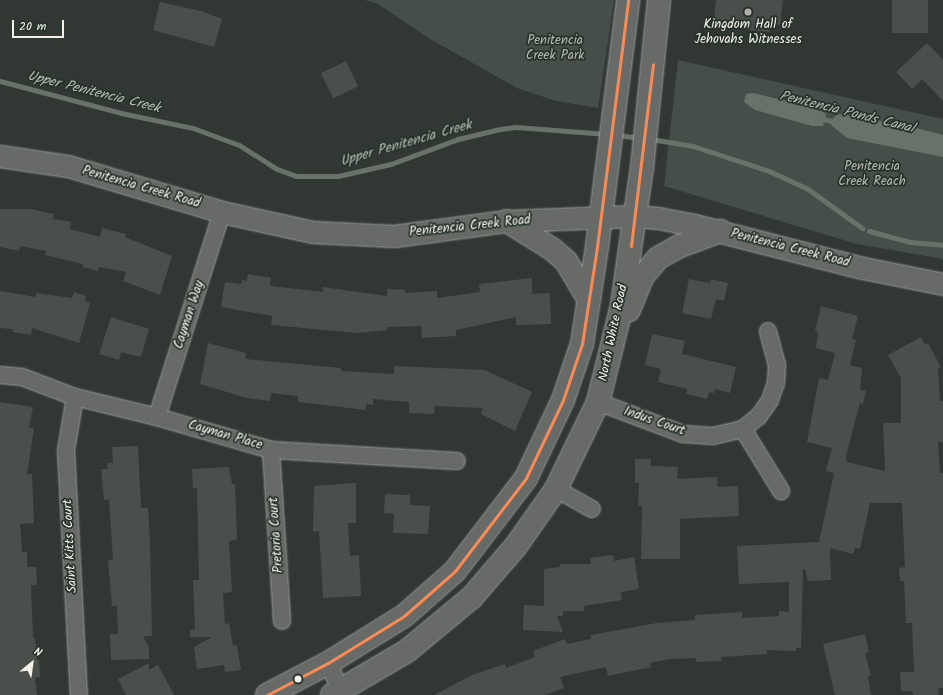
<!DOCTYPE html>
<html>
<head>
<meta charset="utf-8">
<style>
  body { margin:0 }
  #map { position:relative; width:943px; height:695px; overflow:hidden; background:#313834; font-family:Kalam,sans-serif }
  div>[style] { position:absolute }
  .green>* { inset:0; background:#454e49 }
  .water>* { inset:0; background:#69716b }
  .stream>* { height:5px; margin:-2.5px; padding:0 2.5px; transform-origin:2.5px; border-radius:2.5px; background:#69716b }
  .building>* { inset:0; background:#4a4f4c; transform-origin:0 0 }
  .roads { filter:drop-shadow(0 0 1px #9a9d99) drop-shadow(0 0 1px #9a9d99) }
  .minor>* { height:16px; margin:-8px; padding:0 8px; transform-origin:8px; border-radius:8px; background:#676a66 }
  .tertiary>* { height:21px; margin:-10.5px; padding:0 10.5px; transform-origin:10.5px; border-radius:10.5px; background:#676a66 }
  .secondary>* { height:22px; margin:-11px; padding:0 11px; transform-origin:11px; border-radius:11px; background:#676a66 }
  .bus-1>* { height:3px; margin:-1.5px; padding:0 1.5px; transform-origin:1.5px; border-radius:1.5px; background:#f98a56 }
  .dots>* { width:11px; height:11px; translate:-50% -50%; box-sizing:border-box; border:2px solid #26332d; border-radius:50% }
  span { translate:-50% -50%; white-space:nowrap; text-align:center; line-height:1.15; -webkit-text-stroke:3.5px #26332d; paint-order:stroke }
  .poi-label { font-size:13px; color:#f4f1e8 }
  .park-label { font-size:13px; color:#b8b9b1 }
  .street-label { font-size:13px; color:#f4f1e8 }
  .water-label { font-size:14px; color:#b8bab2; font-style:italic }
  .north { position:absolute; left:12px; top:643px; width:40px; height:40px; -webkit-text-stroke:3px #26332d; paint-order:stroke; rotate:29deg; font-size:11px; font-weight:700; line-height:16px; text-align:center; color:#f4f1e8 }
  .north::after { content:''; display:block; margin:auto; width:14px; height:18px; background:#f4f1e8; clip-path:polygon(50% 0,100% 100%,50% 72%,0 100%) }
  .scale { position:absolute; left:12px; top:20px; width:52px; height:18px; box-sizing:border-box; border:2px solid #f4f1e8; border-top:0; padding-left:5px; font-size:12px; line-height:14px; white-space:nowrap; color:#f4f1e8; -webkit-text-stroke:3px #26332d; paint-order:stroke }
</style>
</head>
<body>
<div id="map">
  <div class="green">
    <i style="clip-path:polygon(365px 0,614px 0,598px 108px,556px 101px,517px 88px,430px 39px,378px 4px)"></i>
    <i style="clip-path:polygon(678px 60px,943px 119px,943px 259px,857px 244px,664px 186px)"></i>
  </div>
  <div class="water">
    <i style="clip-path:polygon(753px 93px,816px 108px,826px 114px,823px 126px,812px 126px,755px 110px,744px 102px,746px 94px)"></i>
    <i style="clip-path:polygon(839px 114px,905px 125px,943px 135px,943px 157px,847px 138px,831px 125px,834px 117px)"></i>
  </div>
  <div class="stream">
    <i style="left:0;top:81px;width:125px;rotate:14.8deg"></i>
    <i style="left:121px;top:113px;width:74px;rotate:11.8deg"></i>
    <i style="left:193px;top:128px;width:49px;rotate:20.3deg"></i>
    <i style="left:239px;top:145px;width:45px;rotate:32.3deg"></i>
    <i style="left:277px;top:169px;width:20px;rotate:20deg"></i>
    <i style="left:296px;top:176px;width:42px"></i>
    <i style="left:338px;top:176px;width:54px;rotate:-12.8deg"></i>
    <i style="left:391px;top:164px;width:72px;rotate:-20.5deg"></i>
    <i style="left:458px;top:139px;width:43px;rotate:-13.4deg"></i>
    <i style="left:500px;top:129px;width:16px;rotate:-7deg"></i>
    <i style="left:516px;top:127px;width:91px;rotate:4.4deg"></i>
    <i style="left:819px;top:118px;width:21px;rotate:14deg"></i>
    <i style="left:617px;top:135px;width:24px;rotate:7deg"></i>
    <i style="left:651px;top:139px;width:43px;rotate:9.5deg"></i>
    <i style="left:693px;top:146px;width:80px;rotate:18.2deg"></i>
    <i style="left:769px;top:171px;width:43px;rotate:24.8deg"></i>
    <i style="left:808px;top:189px;width:67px;rotate:35.8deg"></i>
    <i style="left:869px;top:231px;width:42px;rotate:15deg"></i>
    <i style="left:910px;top:242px;width:33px;rotate:5deg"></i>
  </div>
  <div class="building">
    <i style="clip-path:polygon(716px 0,783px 0,780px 25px,770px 24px,769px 32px,713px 26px)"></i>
    <i style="left:892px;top:0;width:36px;height:33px"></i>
    <i style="clip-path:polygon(160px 2px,201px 11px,222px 19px,214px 47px,153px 30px)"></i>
    <i style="clip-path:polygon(927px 43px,943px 60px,943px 101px,922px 79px,912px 89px,896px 72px)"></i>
    <i style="left:346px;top:61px;width:28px;height:28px;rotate:64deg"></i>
    <i style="clip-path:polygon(0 209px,30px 209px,54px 214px,53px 219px,71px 222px,70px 229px,100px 237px,102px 228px,126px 234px,125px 237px,172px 256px,160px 295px,123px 281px,126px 272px,99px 267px,98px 271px,82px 267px,83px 264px,45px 255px,46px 251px,20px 246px,19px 251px,0 247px)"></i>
    <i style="clip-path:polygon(248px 274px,271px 278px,270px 286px,323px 292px,323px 287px,387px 296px,387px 289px,405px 290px,405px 293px,437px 291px,437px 298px,480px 292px,479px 284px,532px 278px,532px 294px,550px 293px,551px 324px,516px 325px,516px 317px,456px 330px,456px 336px,422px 338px,421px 326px,387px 327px,387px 330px,357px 333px,271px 325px,272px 316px,221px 307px,225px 282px,241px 284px,242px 280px,247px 281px)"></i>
    <i style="clip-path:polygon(689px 279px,710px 283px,711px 279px,728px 283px,724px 301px,716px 299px,711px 319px,682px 313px)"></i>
    <i style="clip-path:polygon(0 291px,36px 297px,36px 293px,72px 298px,74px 292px,86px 296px,85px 301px,90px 303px,79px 343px,32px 328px,31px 335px,13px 332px,13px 329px,0 328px)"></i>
    <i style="clip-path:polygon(821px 306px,858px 316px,852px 339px,856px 340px,850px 365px,862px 368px,860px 390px,866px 391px,863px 404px,860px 403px,846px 456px,847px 462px,885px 471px,883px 423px,901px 423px,901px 378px,888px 355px,921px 337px,925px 345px,928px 343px,941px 367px,938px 368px,940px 401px,943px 401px,943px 442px,938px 442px,940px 473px,943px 473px,943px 688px,938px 688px,939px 695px,913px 695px,912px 691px,901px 691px,900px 672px,914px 672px,912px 623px,906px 623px,904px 581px,900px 581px,899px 568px,905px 567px,902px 503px,870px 503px,860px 549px,855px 548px,853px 554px,830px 548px,831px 580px,808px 581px,805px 569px,803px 569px,801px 648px,796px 648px,796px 651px,767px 650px,767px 654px,721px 657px,721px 661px,696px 662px,696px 658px,669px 659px,650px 663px,651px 667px,608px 676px,606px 667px,560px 677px,564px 688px,545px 695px,434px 695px,472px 675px,505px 664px,506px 668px,535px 657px,533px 651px,565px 639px,567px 644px,591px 639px,591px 635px,657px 623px,695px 620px,695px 615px,742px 612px,742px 618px,779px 616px,779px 611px,789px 612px,789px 582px,739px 584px,737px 546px,819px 542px,834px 473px,826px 471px,832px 448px,807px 442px,819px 378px,828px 380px,835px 353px,816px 348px,818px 332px,815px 331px)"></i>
    <i style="clip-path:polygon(111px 317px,149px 329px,141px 357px,121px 352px,119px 360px,99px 354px)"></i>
    <i style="clip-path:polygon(652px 334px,685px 341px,682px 354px,736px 367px,730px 393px,715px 389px,714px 393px,709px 392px,707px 399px,686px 394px,687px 389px,658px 382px,661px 369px,645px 365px)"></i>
    <i style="clip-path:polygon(208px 343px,246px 353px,245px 359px,341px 368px,341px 371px,394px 374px,394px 366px,485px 370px,532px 392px,515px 431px,481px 414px,483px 408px,435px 406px,434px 414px,409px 413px,409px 402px,373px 399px,373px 405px,366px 404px,366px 410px,298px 402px,298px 396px,271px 393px,270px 401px,247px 398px,200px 384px)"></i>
    <i style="clip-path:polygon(0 402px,33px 407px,29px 427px,34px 428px,27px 474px,32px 474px,34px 523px,20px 524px,22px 552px,27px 552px,27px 567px,36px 567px,37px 585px,31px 585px,33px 638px,35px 638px,37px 660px,39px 660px,40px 677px,35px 678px,37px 695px,0 695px)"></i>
    <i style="clip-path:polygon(138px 446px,141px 508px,148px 508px,150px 540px,152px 636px,143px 636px,149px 647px,149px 659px,111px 660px,110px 634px,118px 634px,117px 606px,112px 606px,108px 560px,113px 560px,109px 499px,104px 500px,101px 469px,108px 469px,107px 463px,113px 463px,112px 447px)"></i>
    <i style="clip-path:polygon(635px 459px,651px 459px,651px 466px,678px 467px,677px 479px,717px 477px,718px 487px,738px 486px,739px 516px,680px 519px,680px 559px,641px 559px,642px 506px,638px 506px,639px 483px,635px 483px)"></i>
    <i style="clip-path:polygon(229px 467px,232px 484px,235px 484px,237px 540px,229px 541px,232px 592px,223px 593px,225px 624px,229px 623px,233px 646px,237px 645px,241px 670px,225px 672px,224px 665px,197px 669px,194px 647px,212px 637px,190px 637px,190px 630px,195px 629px,193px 580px,199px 580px,197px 488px,193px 488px,192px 469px)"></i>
    <i style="clip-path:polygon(356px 483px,356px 523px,348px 523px,350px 556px,359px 555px,361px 596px,323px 598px,319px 531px,313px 532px,314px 486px)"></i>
    <i style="clip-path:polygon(385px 494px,410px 495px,410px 505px,430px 506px,428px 534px,393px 533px,394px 514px,384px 513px)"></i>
    <i style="clip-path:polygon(613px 555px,614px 561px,634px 557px,639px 589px,621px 592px,622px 600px,584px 606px,584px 611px,563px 611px,563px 616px,557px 616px,563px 632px,523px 630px,524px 605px,544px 606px,544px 569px,560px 567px,560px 564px,591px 564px,590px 558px)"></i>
    <i style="clip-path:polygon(865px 634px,869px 652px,865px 653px,871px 676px,868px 676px,871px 695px,835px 695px,823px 644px)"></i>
    <i style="clip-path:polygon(149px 663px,149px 670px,158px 665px,174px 695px,126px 695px,118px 679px)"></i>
  </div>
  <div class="roads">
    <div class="minor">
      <i style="left:0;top:375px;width:22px;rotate:5deg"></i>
      <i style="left:22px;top:377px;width:57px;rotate:20.7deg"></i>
      <i style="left:75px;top:397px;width:84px;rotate:13.7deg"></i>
      <i style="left:157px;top:417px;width:119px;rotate:16.1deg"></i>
      <i style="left:271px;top:450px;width:186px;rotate:3.4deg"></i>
      <i style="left:75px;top:397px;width:54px;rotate:99.6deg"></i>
      <i style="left:66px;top:450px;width:245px;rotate:87deg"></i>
      <i style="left:598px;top:402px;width:91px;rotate:20.6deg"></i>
      <i style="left:683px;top:434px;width:30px;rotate:4deg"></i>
      <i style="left:713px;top:436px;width:31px;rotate:-13deg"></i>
      <i style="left:743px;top:429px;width:21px;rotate:-39deg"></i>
      <i style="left:759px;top:416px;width:19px;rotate:-55deg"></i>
      <i style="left:770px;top:400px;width:18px;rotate:-71deg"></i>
      <i style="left:776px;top:383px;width:18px;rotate:-87deg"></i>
      <i style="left:777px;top:365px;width:35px;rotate:-105deg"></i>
      <i style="left:157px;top:417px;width:215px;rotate:-72.4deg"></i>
      <i style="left:743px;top:429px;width:73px;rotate:58.5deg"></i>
      <i style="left:271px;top:450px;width:171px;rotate:86.3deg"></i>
      <i style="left:556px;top:489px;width:41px;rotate:29.1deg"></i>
      <i style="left:328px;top:663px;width:35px;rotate:65deg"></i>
    </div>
    <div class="tertiary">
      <i style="left:0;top:156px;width:69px;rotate:8.4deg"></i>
      <i style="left:68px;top:166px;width:161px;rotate:16.6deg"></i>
      <i style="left:222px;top:212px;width:93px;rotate:12.4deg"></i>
      <i style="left:313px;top:232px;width:81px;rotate:2.8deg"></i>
      <i style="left:394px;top:236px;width:114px;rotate:-7.6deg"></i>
      <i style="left:507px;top:221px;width:128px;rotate:-2.2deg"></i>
      <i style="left:635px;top:216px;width:23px;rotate:5deg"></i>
      <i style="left:658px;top:218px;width:37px;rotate:11deg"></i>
      <i style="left:694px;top:225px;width:174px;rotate:14.3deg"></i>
      <i style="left:863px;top:268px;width:82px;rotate:11.3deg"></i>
    </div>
    <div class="secondary">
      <i style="left:507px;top:221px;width:53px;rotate:31.9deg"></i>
      <i style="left:552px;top:249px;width:18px;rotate:41deg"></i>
      <i style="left:566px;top:261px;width:45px;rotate:59.5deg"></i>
      <i style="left:629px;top:310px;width:37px;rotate:-68deg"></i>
      <i style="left:643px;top:276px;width:23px;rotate:-50deg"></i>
      <i style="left:658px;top:258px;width:25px;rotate:-29deg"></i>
      <i style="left:680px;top:246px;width:43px;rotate:-20.6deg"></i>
      <i style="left:267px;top:695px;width:69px;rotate:-27.7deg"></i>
      <i style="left:328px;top:663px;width:89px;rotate:-31.7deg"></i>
      <i style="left:404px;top:616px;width:68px;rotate:-41.4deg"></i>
      <i style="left:455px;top:571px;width:117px;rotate:-52.6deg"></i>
      <i style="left:526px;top:478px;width:86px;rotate:-64.6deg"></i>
      <i style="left:563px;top:400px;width:59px;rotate:-71.3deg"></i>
      <i style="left:582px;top:344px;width:98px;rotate:-81.2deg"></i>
      <i style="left:597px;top:247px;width:249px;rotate:-82.8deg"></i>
      <i style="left:332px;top:695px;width:87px;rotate:-30.4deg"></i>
      <i style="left:407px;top:651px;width:85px;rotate:-39.7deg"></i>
      <i style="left:472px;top:597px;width:67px;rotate:-49.2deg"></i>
      <i style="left:516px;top:546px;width:70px;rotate:-54.9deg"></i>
      <i style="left:556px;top:489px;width:97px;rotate:-64.2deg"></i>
      <i style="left:598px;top:402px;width:99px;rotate:-76deg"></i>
      <i style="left:622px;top:306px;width:58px;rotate:-82deg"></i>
      <i style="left:630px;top:249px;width:82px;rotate:-81.6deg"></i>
      <i style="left:642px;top:168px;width:169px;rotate:-84.2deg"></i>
    </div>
  </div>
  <div class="bus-1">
    <i style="left:631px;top:246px;width:183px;rotate:-83.1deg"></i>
    <i style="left:267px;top:695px;width:69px;rotate:-27.7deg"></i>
    <i style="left:328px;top:663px;width:89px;rotate:-31.7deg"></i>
    <i style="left:404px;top:616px;width:68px;rotate:-41.4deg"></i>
    <i style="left:455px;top:571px;width:117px;rotate:-52.6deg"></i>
    <i style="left:526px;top:478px;width:86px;rotate:-64.6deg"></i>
    <i style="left:563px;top:400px;width:59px;rotate:-71.3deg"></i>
    <i style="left:582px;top:344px;width:98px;rotate:-81.2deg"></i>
    <i style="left:597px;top:247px;width:249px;rotate:-82.8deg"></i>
  </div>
  <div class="dots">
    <i style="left:748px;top:12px;background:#b0b0a9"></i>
    <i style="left:298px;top:679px;background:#f4f1e8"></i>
  </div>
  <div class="poi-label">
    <span style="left:748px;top:33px">Kingdom Hall of<br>Jehovahs Witnesses</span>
  </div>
  <div class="park-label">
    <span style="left:555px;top:49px">Penitencia<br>Creek Park</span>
    <span style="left:872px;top:175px">Penitencia<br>Creek Reach</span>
  </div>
  <div class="street-label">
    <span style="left:141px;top:188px;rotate:16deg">Penitencia Creek Road</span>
    <span style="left:470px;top:227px;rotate:-6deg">Penitencia Creek Road</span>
    <span style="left:790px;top:249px;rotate:14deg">Penitencia Creek Road</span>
    <span style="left:190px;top:315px;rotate:-72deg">Cayman Way</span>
    <span style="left:614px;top:333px;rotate:-78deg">North White Road</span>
    <span style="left:654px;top:422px;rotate:19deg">Indus Court</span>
    <span style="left:225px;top:436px;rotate:16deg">Cayman Place</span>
    <span style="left:277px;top:535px;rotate:-94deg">Pretoria Court</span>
    <span style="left:71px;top:546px;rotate:-93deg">Saint Kitts Court</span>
  </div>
  <div class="water-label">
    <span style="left:94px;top:92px;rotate:14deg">Upper Penitencia Creek</span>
    <span style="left:847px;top:112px;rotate:14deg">Penitencia Ponds Canal</span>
    <span style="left:406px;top:143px;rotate:-16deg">Upper Penitencia Creek</span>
  </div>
  <div class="north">N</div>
  <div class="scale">20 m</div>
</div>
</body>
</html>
